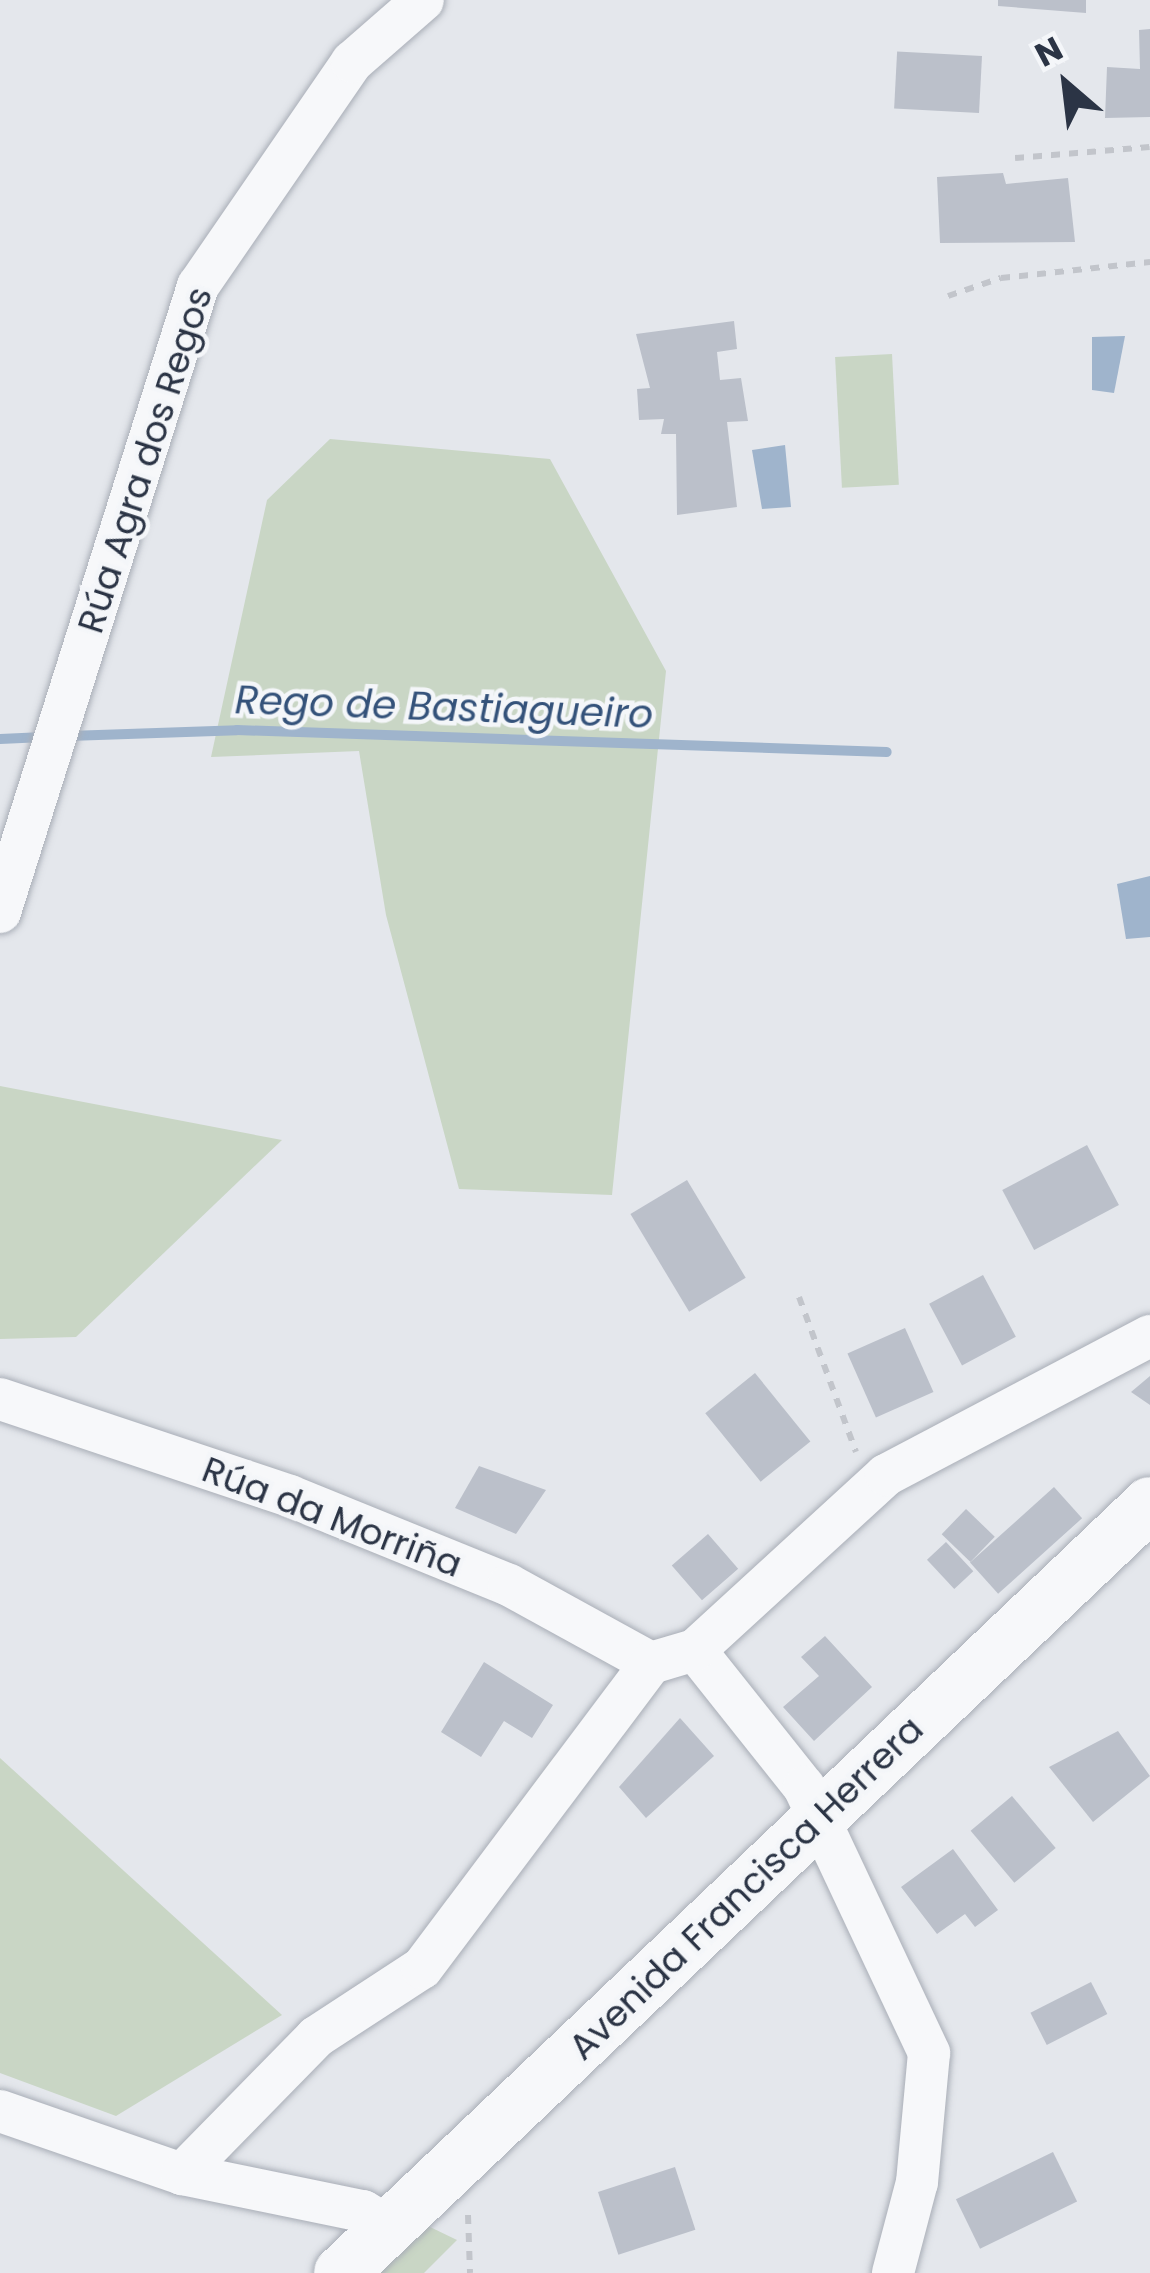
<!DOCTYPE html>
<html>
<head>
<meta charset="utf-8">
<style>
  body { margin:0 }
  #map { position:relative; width:1150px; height:2273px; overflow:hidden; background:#e4e7ec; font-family:Poppins,sans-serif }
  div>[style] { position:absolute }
  .green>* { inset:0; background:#c9d6c5; transform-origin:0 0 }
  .water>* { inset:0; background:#9fb4cc }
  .stream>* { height:10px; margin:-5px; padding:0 5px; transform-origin:5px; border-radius:5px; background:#9fb4cc }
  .building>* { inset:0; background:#bbc0ca; transform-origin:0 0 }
  .path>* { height:6px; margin-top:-3px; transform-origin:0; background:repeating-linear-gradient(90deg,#c2c5cb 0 9px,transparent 0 18px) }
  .roads { filter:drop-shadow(0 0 3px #a9aeb7) drop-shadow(0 0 3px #a9aeb7) }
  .minor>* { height:42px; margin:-21px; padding:0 21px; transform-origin:21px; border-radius:21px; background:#f7f8fa }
  .tertiary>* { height:54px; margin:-27px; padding:0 27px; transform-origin:27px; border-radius:27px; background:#f7f8fa }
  span { translate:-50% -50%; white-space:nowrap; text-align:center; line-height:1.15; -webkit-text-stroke:9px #f4f6f9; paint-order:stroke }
  .street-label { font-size:36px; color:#2b3445 }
  .water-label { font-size:39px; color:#34527a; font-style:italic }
  .north { position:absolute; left:1006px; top:24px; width:120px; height:120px; -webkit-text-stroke:9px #f4f6f9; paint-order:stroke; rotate:332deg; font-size:33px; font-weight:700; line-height:48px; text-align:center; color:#2b3445 }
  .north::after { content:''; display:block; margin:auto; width:42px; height:54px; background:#2b3445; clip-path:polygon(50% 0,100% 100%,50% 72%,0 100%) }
</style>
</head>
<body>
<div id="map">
  <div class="green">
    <i style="left:892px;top:354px;width:131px;height:57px;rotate:87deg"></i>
    <i style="clip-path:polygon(330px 439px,550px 459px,666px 671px,612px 1195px,459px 1189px,386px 915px,359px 751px,211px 757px,267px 500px)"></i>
    <i style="clip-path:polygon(0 1086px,282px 1140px,76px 1337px,0 1339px)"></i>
    <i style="clip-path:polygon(0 1758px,282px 2015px,116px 2116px,0 2073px)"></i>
    <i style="clip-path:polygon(428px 2226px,457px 2240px,424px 2273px,380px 2273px)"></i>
  </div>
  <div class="water">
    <i style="clip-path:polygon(1125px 336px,1114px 393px,1092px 390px,1092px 337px)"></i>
    <i style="clip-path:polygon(785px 445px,791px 507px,762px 509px,752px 450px)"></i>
    <i style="clip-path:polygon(1150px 876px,1150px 937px,1126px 939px,1117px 884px)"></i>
  </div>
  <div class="stream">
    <i style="left:69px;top:736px;width:168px;rotate:-2deg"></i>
    <i style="left:237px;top:730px;width:650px;rotate:1.94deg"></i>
    <i style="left:0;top:739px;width:44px;rotate:-2.6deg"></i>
  </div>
  <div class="building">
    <i style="clip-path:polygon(998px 0,1086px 0,1086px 13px,998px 6px)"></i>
    <i style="clip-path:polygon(1150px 29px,1150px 117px,1105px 118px,1107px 67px,1140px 69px,1139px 30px)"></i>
    <i style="left:982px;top:56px;width:57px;height:85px;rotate:93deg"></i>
    <i style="clip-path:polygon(1003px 173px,1006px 184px,1068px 178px,1075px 242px,940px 243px,937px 177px)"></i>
    <i style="clip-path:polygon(734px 321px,737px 349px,717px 352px,720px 380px,741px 378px,748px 421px,727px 422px,737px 507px,677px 515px,676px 434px,661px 434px,664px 419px,639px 420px,637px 389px,650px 388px,636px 334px)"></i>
    <i style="left:1087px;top:1145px;width:68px;height:96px;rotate:62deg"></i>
    <i style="left:687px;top:1180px;width:114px;height:66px;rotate:59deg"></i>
    <i style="left:983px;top:1275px;width:70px;height:61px;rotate:62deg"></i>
    <i style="left:905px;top:1328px;width:70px;height:63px;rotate:66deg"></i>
    <i style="left:755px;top:1373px;width:88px;height:64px;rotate:51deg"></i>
    <i style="clip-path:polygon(1150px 1376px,1150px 1405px,1131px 1392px)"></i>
    <i style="clip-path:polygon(479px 1466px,546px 1490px,516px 1534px,455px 1508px)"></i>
    <i style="left:1054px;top:1487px;width:42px;height:113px;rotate:48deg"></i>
    <i style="left:966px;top:1509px;width:40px;height:35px;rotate:44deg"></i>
    <i style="left:708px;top:1534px;width:46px;height:48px;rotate:49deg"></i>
    <i style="left:946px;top:1542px;width:40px;height:26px;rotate:47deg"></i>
    <i style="clip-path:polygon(825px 1636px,872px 1687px,814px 1741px,783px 1707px,819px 1676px,801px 1657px)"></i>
    <i style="clip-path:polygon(484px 1662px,553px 1705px,532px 1738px,504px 1721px,481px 1757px,441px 1732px)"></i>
    <i style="clip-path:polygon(680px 1718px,714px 1756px,646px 1818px,619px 1787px)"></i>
    <i style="clip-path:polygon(1118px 1731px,1150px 1776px,1093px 1822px,1049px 1767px)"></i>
    <i style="left:1012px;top:1796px;width:68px;height:54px;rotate:50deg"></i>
    <i style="clip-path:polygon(953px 1849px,998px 1910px,975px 1927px,965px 1914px,937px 1934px,901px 1887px)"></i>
    <i style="left:1091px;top:1982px;width:36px;height:68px;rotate:63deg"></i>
    <i style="left:1053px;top:2152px;width:55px;height:108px;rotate:64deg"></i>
    <i style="left:675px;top:2167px;width:66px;height:81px;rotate:72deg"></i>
  </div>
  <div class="path">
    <i style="left:1015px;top:158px;width:135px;rotate:-4.7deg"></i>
    <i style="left:948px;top:296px;width:56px;rotate:-18.8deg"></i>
    <i style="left:1001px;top:278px;width:150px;rotate:-6.1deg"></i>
    <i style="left:799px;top:1297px;width:165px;rotate:69.8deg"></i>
    <i style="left:468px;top:2215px;width:58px;rotate:88deg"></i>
  </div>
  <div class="roads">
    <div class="minor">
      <i style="left:0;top:912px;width:657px;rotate:-72.45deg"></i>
      <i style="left:198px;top:286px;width:272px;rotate:-55.5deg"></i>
      <i style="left:352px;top:62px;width:94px;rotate:-41.1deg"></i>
      <i style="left:0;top:1399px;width:306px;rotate:18.5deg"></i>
      <i style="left:290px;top:1496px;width:236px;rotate:22.1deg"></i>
      <i style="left:509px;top:1585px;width:162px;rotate:28.8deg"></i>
      <i style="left:695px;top:1650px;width:175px;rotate:51.5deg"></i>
      <i style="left:804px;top:1787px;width:294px;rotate:64.8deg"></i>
      <i style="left:929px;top:2053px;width:130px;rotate:95.3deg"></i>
      <i style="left:917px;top:2182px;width:94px;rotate:104.8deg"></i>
      <i style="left:0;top:2111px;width:193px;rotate:19.1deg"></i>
      <i style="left:182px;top:2174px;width:185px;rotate:11.6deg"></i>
      <i style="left:363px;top:2211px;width:31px;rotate:31deg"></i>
      <i style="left:182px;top:2174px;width:192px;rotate:-45.6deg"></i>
      <i style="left:316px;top:2037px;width:126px;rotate:-33.1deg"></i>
      <i style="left:422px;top:1968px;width:381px;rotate:-53.1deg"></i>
      <i style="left:651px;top:1663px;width:46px;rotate:-16.5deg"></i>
      <i style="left:695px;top:1650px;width:259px;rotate:-42.5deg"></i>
      <i style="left:886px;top:1475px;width:298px;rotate:-27.8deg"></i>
    </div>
    <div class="tertiary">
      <i style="left:341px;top:2273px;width:1116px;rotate:-43.55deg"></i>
    </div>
  </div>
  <div class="street-label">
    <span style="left:145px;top:460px;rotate:-72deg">Rúa Agra dos Regos</span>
    <span style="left:332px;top:1517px;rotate:21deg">Rúa da Morriña</span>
    <span style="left:746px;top:1888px;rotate:-44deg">Avenida Francisca Herrera</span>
  </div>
  <div class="water-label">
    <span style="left:444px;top:708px;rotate:2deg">Rego de Bastiagueiro</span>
  </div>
  <div class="north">N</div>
</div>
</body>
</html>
